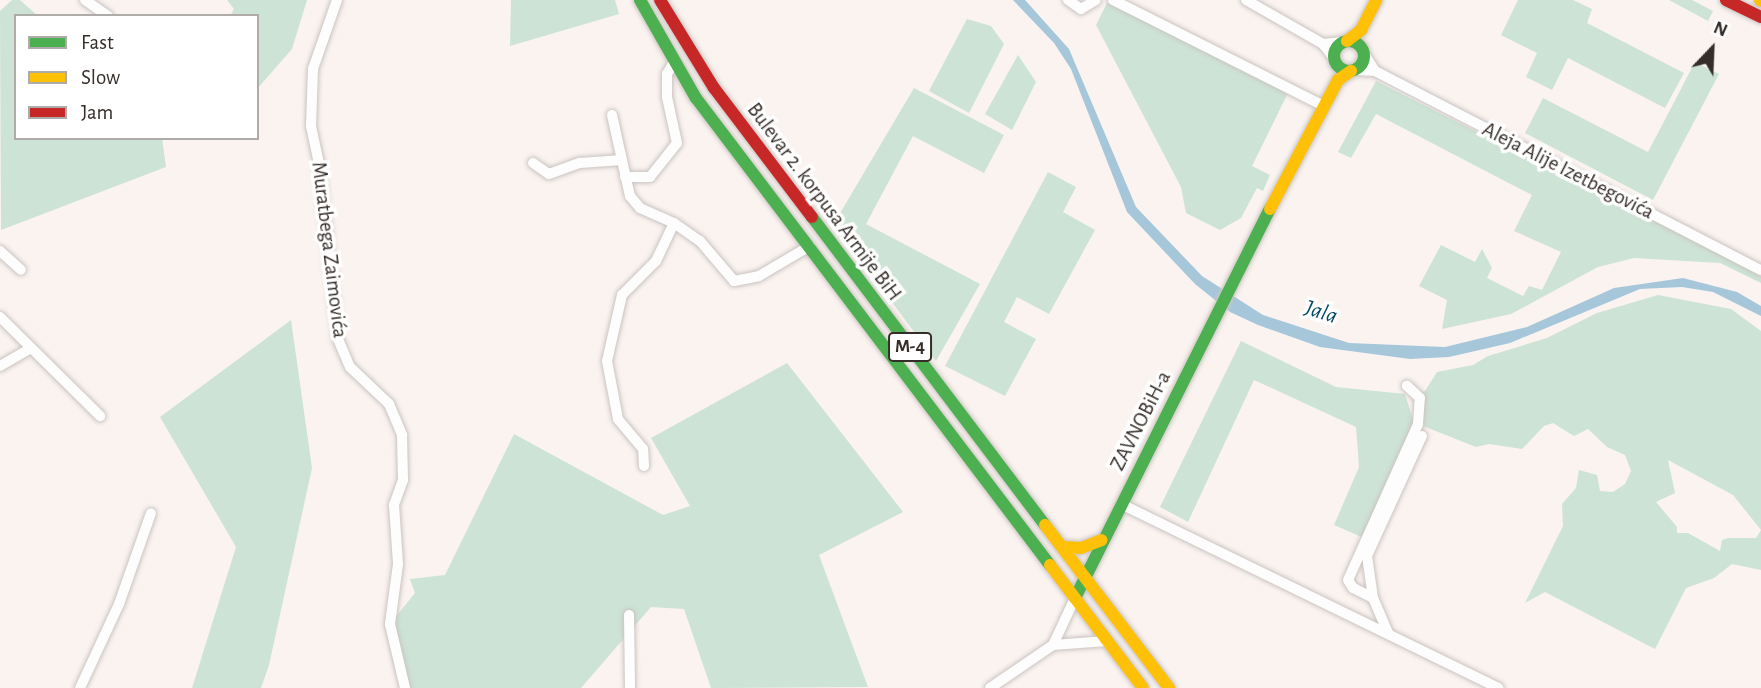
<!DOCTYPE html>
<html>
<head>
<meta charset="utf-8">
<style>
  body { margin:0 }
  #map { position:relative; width:1761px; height:688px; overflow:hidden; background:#faf3f0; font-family:"Alegreya Sans",sans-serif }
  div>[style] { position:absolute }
  .green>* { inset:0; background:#cde3d6 }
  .water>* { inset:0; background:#a6c7da }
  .roads { filter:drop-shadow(0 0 2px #cac4c1) drop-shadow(0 0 2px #cac4c1) }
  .street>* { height:10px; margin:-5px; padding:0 5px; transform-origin:5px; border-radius:5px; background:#fefdfd }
  .fast>* { height:12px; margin:-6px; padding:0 6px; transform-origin:6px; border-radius:6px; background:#4caf50 }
  .fast>.ring { margin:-6px; padding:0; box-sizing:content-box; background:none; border:12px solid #4caf50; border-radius:50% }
  .slow>* { height:12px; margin:-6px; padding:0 6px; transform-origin:6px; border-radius:6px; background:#ffc107 }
  .jam>* { height:12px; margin:-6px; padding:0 6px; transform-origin:6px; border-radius:6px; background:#c62828 }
  span { translate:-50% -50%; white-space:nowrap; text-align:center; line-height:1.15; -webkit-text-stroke:7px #fff; paint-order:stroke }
  .shield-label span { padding:2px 5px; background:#fff; border:2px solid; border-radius:5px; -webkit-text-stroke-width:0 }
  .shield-label { font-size:19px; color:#352d29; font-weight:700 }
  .street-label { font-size:21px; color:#352d29 }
  .water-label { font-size:23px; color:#034764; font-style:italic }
  .legend { position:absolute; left:14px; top:14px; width:245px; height:126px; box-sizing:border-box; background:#fff; border:2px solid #aeaba9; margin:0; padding:9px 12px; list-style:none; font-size:21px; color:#352d29 }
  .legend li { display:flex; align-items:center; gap:14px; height:35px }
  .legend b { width:35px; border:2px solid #aeaba9 }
  .north { position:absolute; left:1677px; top:14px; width:70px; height:70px; -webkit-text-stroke:5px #fff; paint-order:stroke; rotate:23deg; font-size:19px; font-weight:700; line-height:28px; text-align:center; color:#352d29 }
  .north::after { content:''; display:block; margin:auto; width:24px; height:32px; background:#352d29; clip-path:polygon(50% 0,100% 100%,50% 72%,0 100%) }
</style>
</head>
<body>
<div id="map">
  <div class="green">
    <i style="clip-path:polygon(12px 0,20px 0,38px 16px,16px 16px,16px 138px,162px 138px,166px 167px,1px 230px,0 11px)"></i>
    <i style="clip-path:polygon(227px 0,307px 0,292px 49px,257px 89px,257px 16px,230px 16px,234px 9px)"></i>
    <i style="clip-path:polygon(511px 0,615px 0,619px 14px,510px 46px)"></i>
    <i style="clip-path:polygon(1518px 0,1573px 0,1592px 9px,1587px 23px,1684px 73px,1665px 108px,1568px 58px,1552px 90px,1526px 77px,1537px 53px,1501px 35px)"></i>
    <i style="clip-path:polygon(1669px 0,1692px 0,1713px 11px,1708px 21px)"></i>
    <i style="clip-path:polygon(1107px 3px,1288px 93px,1252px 166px,1270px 175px,1263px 191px,1257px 188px,1241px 218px,1220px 230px,1186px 213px,1181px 187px,1096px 25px)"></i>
    <i style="clip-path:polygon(967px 19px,991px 26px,1004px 44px,969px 113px,929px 91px)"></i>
    <i style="clip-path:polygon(1018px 55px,1036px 82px,1012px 130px,985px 114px)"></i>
    <i style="clip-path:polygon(1695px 62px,1719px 74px,1653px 200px,1525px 133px,1543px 98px,1648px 152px)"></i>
    <i style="clip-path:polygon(1376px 81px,1700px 244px,1761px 276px,1761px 283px,1720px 263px,1634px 258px,1598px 267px,1511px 314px,1442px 329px,1447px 300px,1419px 286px,1441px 245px,1475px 262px,1482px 249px,1492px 268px,1487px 278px,1523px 296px,1529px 286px,1542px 290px,1561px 252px,1514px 231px,1532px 195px,1376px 114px,1351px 158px,1338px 152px)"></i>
    <i style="clip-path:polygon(914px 88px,1004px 135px,984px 173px,913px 136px,866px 224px,980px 284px,936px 361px,831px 221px,839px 215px)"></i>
    <i style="clip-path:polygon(1048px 172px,1076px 187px,1063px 212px,1095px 230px,1049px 314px,1017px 297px,1004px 322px,1036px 339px,1005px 396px,945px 366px)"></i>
    <i style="clip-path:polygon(evenodd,1658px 295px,1731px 309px,1761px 331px,1761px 570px,1732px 564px,1714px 578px,1686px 588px,1655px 649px,1545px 592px,1525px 603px,1563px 526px,1562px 504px,1576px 488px,1579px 470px,1597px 475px,1600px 491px,1613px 492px,1625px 484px,1631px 471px,1625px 455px,1607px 447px,1588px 429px,1574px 436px,1553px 423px,1544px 426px,1522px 449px,1489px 444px,1476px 447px,1418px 424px,1418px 394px,1425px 391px,1437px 372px,1473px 365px,1488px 356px,1547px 338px,1597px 313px,1658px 295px,1668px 460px,1733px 495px,1761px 530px,1756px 538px,1728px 538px,1722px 540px,1720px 551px,1688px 533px,1677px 533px,1677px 527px,1656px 502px,1675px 493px,1668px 460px)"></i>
    <i style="clip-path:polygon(291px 320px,312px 468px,269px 665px,261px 688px,192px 688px,236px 547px,160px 417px)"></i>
    <i style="clip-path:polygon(1241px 341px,1336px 387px,1405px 394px,1415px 426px,1364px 538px,1334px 525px,1359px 467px,1356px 427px,1254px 380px,1188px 522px,1160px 507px)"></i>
    <i style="clip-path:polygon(787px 363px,903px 512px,819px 555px,868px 687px,711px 688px,684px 609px,651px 607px,581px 688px,409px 688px,390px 624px,415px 593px,410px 579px,445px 575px,514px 434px,663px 515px,690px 506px,651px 438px)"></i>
  </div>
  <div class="water">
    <i style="clip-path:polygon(1013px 0,1025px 0,1069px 49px,1136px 207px,1202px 276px,1263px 315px,1349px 343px,1445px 347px,1527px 327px,1614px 288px,1683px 278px,1737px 292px,1761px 306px,1761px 316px,1713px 292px,1682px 287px,1640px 289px,1510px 343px,1449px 357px,1410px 359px,1320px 347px,1258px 325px,1230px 312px,1195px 284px,1127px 212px,1071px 69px,1054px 43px)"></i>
  </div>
  <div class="roads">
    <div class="street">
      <i style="left:85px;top:0;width:28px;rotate:35deg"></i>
      <i style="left:337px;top:0;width:73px;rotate:109.2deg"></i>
      <i style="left:313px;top:69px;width:57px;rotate:92deg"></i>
      <i style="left:311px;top:126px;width:38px;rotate:78deg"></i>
      <i style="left:319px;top:163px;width:177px;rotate:83.8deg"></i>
      <i style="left:338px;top:339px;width:30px;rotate:67deg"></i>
      <i style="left:350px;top:367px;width:54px;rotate:43.5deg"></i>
      <i style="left:389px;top:404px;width:34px;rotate:67deg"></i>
      <i style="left:402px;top:435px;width:45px;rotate:88.7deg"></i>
      <i style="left:403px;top:480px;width:27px;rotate:110deg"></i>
      <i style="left:394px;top:505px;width:59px;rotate:86.1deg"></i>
      <i style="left:398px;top:564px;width:61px;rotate:97.6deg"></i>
      <i style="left:390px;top:624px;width:66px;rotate:76.8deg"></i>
      <i style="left:1068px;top:0;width:16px;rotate:35deg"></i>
      <i style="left:1081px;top:9px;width:17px;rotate:-31deg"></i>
      <i style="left:1113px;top:0;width:236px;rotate:26.7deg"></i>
      <i style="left:1246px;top:0;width:89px;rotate:29.7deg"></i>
      <i style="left:1323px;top:44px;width:18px;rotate:52deg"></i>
      <i style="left:1323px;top:44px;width:20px;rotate:-6deg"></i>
      <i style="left:1364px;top:54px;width:20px;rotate:57deg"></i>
      <i style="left:1356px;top:70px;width:19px;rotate:3deg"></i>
      <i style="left:1375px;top:71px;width:434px;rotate:27.3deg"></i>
      <i style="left:612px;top:115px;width:83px;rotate:77.5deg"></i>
      <i style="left:630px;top:196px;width:16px;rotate:50deg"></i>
      <i style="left:640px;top:208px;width:37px;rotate:24deg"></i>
      <i style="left:533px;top:163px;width:19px;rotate:35deg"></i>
      <i style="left:549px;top:174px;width:33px;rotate:-20deg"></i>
      <i style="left:580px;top:163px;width:42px;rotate:-4.1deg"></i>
      <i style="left:625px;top:177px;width:25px"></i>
      <i style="left:650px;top:177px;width:43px;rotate:-51.5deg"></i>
      <i style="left:677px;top:143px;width:47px;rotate:-102.3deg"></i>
      <i style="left:667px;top:97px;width:23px;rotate:-90deg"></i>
      <i style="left:667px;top:74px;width:14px;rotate:-60deg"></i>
      <i style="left:0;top:251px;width:28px;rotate:42deg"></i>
      <i style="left:0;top:317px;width:141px;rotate:44.7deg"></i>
      <i style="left:0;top:366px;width:34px;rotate:-30deg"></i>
      <i style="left:644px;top:466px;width:17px;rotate:-93deg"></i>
      <i style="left:643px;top:449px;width:39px;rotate:-130deg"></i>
      <i style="left:618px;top:419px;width:59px;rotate:-100.7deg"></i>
      <i style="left:607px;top:361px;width:68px;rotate:-77.2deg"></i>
      <i style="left:622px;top:295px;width:48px;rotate:-45deg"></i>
      <i style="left:656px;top:261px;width:42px;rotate:-64.7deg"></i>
      <i style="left:674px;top:223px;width:32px;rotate:35deg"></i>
      <i style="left:700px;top:241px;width:52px;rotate:49.6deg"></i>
      <i style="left:734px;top:281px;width:25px;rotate:-11deg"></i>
      <i style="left:759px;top:276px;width:59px;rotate:-30.5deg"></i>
      <i style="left:1121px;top:504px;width:420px;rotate:26deg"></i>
      <i style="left:1373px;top:598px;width:22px;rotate:-153deg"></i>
      <i style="left:1353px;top:588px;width:9px;rotate:-122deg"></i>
      <i style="left:1348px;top:580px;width:171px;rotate:-65.8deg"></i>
      <i style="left:1418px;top:424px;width:26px;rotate:-86deg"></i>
      <i style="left:1420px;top:398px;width:18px;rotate:-137deg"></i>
      <i style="left:629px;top:615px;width:73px;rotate:89.2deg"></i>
      <i style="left:1388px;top:633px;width:38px;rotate:-113deg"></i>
      <i style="left:1373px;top:598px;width:42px;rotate:-98.1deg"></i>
      <i style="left:1367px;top:556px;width:132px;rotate:-65.4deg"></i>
      <i style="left:1053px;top:645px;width:54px;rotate:-4.2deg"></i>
      <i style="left:80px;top:688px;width:93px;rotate:-65.1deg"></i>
      <i style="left:119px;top:604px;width:96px;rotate:-70.6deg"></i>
      <i style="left:990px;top:688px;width:76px;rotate:-34.3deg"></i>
      <i style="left:1053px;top:645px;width:52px;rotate:-64.9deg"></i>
    </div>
    <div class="fast">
      <i style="left:640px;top:0;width:113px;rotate:60.3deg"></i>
      <i style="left:696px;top:98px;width:586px;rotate:52.84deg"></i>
      <i class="ring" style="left:1334px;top:41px;width:18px;height:18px"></i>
      <i style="left:812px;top:217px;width:386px;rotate:52.9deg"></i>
      <i style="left:1075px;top:598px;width:435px;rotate:-63.4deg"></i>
    </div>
    <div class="slow">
      <i style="left:1760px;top:0;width:1px;rotate:45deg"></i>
      <i style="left:1347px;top:41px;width:18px;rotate:-38deg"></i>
      <i style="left:1361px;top:30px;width:34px;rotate:-63deg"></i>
      <i style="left:1270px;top:209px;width:146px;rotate:-62.2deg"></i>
      <i style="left:1338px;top:80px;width:16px;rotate:-35deg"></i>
      <i style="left:1045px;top:525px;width:205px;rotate:52.7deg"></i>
      <i style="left:1064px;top:547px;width:17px;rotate:3deg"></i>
      <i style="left:1081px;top:548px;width:22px;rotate:-21deg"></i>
      <i style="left:1050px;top:565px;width:154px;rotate:52.9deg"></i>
    </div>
    <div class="jam">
      <i style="left:660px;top:0;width:103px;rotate:58.5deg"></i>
      <i style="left:714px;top:88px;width:162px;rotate:52.8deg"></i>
      <i style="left:1726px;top:0;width:39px;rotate:26deg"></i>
    </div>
  </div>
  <div class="shield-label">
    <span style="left:910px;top:347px">M-4</span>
  </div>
  <div class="street-label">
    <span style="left:1568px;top:171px;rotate:27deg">Aleja Alije Izetbegovića</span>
    <span style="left:824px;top:202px;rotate:53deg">Bulevar 2. korpusa Armije BiH</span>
    <span style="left:329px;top:250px;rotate:83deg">Muratbega Zaimovića</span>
    <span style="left:1141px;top:421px;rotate:-63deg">ZAVNOBiH-a</span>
  </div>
  <div class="water-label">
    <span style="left:1321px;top:313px;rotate:18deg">Jala</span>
  </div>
  <ul class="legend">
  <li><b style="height:9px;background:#4caf50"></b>Fast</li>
  <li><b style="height:9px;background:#ffc107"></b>Slow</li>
  <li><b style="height:9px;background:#c62828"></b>Jam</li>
  </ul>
  <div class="north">N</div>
</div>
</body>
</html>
